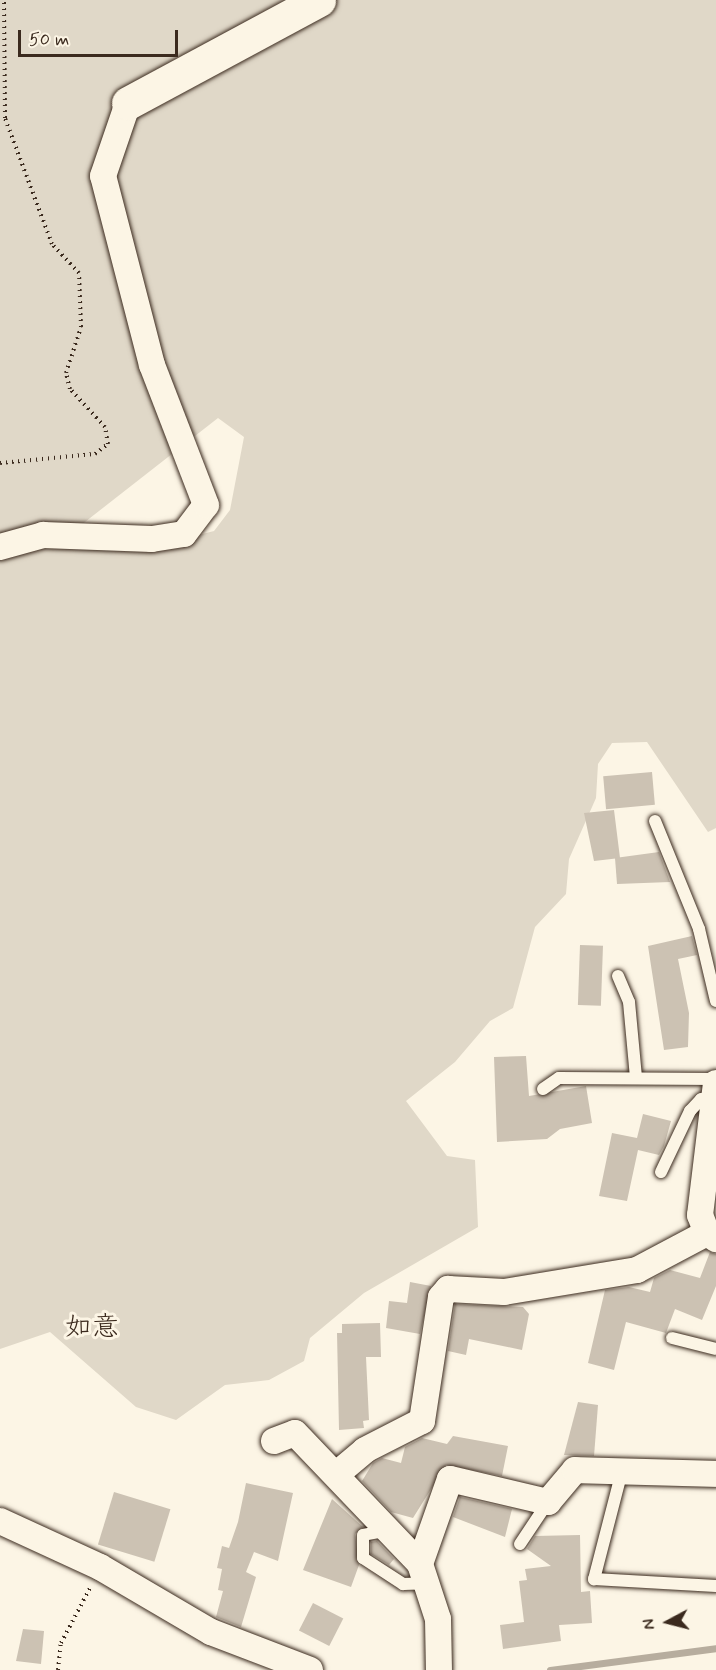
<!DOCTYPE html>
<html>
<head>
<meta charset="utf-8">
<style>
  body { margin:0 }
  #map { position:relative; width:716px; height:1670px; overflow:hidden; background:#fcf5e5; font-family:Mynerve,"Klee One",sans-serif }
  div>[style] { position:absolute }
  .green>* { inset:0; background:#e0d8c8 }
  .stream>* { height:7px; margin:-3.5px; padding:0 3.5px; transform-origin:3.5px; border-radius:3.5px; background:#b7ad9e }
  .building>* { inset:0; background:#ccc2b3; transform-origin:0 0 }
  .path>* { height:4px; margin-top:-2px; transform-origin:0; background:repeating-linear-gradient(90deg,#3b2a1e 0 1.5px,transparent 0 6px) }
  .roads { filter:drop-shadow(0 0 2px #3b2a1e) drop-shadow(0 0 2px #3b2a1e) }
  .lane>* { height:12px; margin:-6px; padding:0 6px; transform-origin:6px; border-radius:6px; background:#fcf5e5 }
  .street>* { height:26px; margin:-13px; padding:0 13px; transform-origin:13px; border-radius:13px; background:#fcf5e5 }
  .secondary>* { height:33px; margin:-16.5px; padding:0 16.5px; transform-origin:16.5px; border-radius:16.5px; background:#fcf5e5 }
  span { translate:-50% -50%; white-space:nowrap; text-align:center; line-height:1.15; -webkit-text-stroke:6px #fcf5e5; paint-order:stroke }
  .quarter-label { font-size:27px; color:#3b2a1e }
  .north { position:absolute; left:638px; top:1592px; width:60px; height:60px; -webkit-text-stroke:4px #fcf5e5; paint-order:stroke; rotate:263deg; font-size:16px; font-weight:700; line-height:24px; text-align:center; color:#3b2a1e }
  .north::after { content:''; display:block; margin:auto; width:21px; height:27px; background:#3b2a1e; clip-path:polygon(50% 0,100% 100%,50% 72%,0 100%) }
  .scale { position:absolute; left:18px; top:30px; width:160px; height:27px; box-sizing:border-box; border:3px solid #3b2a1e; border-top:0; padding-left:8px; font-size:18px; line-height:21px; white-space:nowrap; color:#3b2a1e; -webkit-text-stroke:4px #fcf5e5; paint-order:stroke }
</style>
</head>
<body>
<div id="map">
  <div class="green">
    <i style="clip-path:polygon(evenodd,0 0,716px 0,716px 828px,708px 832px,647px 742px,612px 743px,598px 764px,596px 798px,569px 859px,566px 894px,535px 927px,513px 1008px,490px 1021px,455px 1062px,406px 1101px,447px 1156px,475px 1160px,478px 1227px,364px 1293px,310px 1338px,304px 1361px,269px 1380px,225px 1385px,176px 1420px,136px 1407px,50px 1332px,0 1349px,0 0,218px 418px,244px 437px,230px 510px,214px 531px,160px 545px,67px 536px,218px 418px)"></i>
  </div>
  <div class="stream">
    <i style="left:550px;top:1670px;width:167px;rotate:-7.5deg"></i>
  </div>
  <div class="building">
    <i style="left:652px;top:772px;width:33px;height:49px;rotate:85deg"></i>
    <i style="clip-path:polygon(614px 810px,620px 858px,594px 861px,584px 813px)"></i>
    <i style="clip-path:polygon(659px 852px,670px 882px,617px 884px,615px 858px)"></i>
    <i style="clip-path:polygon(692px 936px,697px 955px,678px 959px,689px 1013px,688px 1047px,664px 1050px,648px 946px)"></i>
    <i style="left:580px;top:945px;width:23px;height:60px;rotate:2deg"></i>
    <i style="clip-path:polygon(526px 1056px,529px 1096px,586px 1086px,592px 1123px,560px 1129px,547px 1139px,497px 1142px,494px 1057px)"></i>
    <i style="clip-path:polygon(643px 1114px,671px 1121px,664px 1146px,659px 1155px,638px 1150px,627px 1201px,599px 1196px,612px 1133px,637px 1138px)"></i>
    <i style="clip-path:polygon(710px 1252px,716px 1254px,716px 1286px,702px 1320px,675px 1309px,666px 1333px,626px 1322px,614px 1370px,588px 1363px,605px 1290px,629px 1287px,650px 1292px,654px 1278px,670px 1270px,700px 1278px)"></i>
    <i style="clip-path:polygon(410px 1282px,431px 1286px,420px 1334px,386px 1328px,389px 1301px,407px 1303px)"></i>
    <i style="clip-path:polygon(455px 1304px,523px 1307px,529px 1314px,522px 1350px,469px 1339px,466px 1355px,448px 1351px)"></i>
    <i style="clip-path:polygon(380px 1323px,381px 1357px,366px 1357px,369px 1420px,363px 1421px,364px 1428px,339px 1430px,337px 1333px,342px 1333px,342px 1324px)"></i>
    <i style="clip-path:polygon(578px 1402px,598px 1405px,594px 1456px,564px 1455px)"></i>
    <i style="clip-path:polygon(453px 1436px,508px 1446px,502px 1476px,446px 1465px,413px 1518px,391px 1512px,362px 1481px,373px 1463px,382px 1458px,401px 1463px,405px 1447px,422px 1438px,447px 1444px)"></i>
    <i style="clip-path:polygon(246px 1483px,293px 1493px,278px 1561px,254px 1552px,246px 1572px,256px 1577px,241px 1627px,216px 1617px,223px 1591px,218px 1590px,222px 1569px,217px 1568px,222px 1546px,229px 1548px,238px 1522px)"></i>
    <i style="left:114px;top:1492px;width:59px;height:55px;rotate:17deg"></i>
    <i style="clip-path:polygon(460px 1497px,512px 1509px,505px 1537px,453px 1517px)"></i>
    <i style="clip-path:polygon(332px 1499px,363px 1527px,355px 1534px,359px 1565px,351px 1587px,303px 1570px)"></i>
    <i style="clip-path:polygon(580px 1535px,581px 1592px,590px 1591px,592px 1623px,559px 1625px,561px 1641px,503px 1649px,500px 1625px,524px 1622px,519px 1581px,527px 1580px,525px 1569px,551px 1566px,527px 1549px,535px 1536px)"></i>
    <i style="clip-path:polygon(377px 1541px,394px 1559px,389px 1565px,371px 1554px,371px 1542px)"></i>
    <i style="left:313px;top:1603px;width:34px;height:31px;rotate:27deg"></i>
    <i style="clip-path:polygon(23px 1629px,44px 1631px,41px 1664px,16px 1661px)"></i>
  </div>
  <div class="path">
    <i style="left:0;top:463px;width:95px;rotate:-5.4deg"></i>
    <i style="left:95px;top:454px;width:16px;rotate:-38deg"></i>
    <i style="left:108px;top:444px;width:17px;rotate:-100deg"></i>
    <i style="left:105px;top:427px;width:52px;rotate:-132.6deg"></i>
    <i style="left:70px;top:389px;width:16px;rotate:-104deg"></i>
    <i style="left:66px;top:373px;width:48px;rotate:-71.9deg"></i>
    <i style="left:81px;top:327px;width:54px;rotate:-92.1deg"></i>
    <i style="left:79px;top:273px;width:40px;rotate:-133deg"></i>
    <i style="left:52px;top:244px;width:134px;rotate:-110.5deg"></i>
    <i style="left:5px;top:118px;width:118px;rotate:-90.5deg"></i>
    <i style="left:58px;top:1670px;width:27px;rotate:-84deg"></i>
    <i style="left:61px;top:1643px;width:62px;rotate:-62.2deg"></i>
  </div>
  <div class="roads">
    <div class="lane">
      <i style="left:655px;top:821px;width:117px;rotate:67.8deg"></i>
      <i style="left:699px;top:929px;width:74px;rotate:76.7deg"></i>
      <i style="left:618px;top:976px;width:28px;rotate:67deg"></i>
      <i style="left:629px;top:1002px;width:76px;rotate:84.7deg"></i>
      <i style="left:543px;top:1089px;width:19px;rotate:-35deg"></i>
      <i style="left:559px;top:1078px;width:157px;rotate:0.4deg"></i>
      <i style="left:661px;top:1172px;width:68px;rotate:-64.6deg"></i>
      <i style="left:690px;top:1111px;width:16px;rotate:-47deg"></i>
      <i style="left:701px;top:1099px;width:14px;rotate:-12deg"></i>
      <i style="left:672px;top:1338px;width:45px;rotate:14deg"></i>
      <i style="left:622px;top:1471px;width:112px;rotate:104.5deg"></i>
      <i style="left:594px;top:1579px;width:122px;rotate:3.3deg"></i>
      <i style="left:389px;top:1530px;width:26px;rotate:169deg"></i>
      <i style="left:363px;top:1535px;width:23px;rotate:90deg"></i>
      <i style="left:363px;top:1558px;width:48px;rotate:33deg"></i>
      <i style="left:403px;top:1584px;width:24px;rotate:-2deg"></i>
      <i style="left:520px;top:1544px;width:50px;rotate:-56.3deg"></i>
    </div>
    <div class="street">
      <i style="left:0;top:547px;width:45px;rotate:-15.6deg"></i>
      <i style="left:43px;top:535px;width:109px;rotate:2.1deg"></i>
      <i style="left:152px;top:539px;width:32px;rotate:-9deg"></i>
      <i style="left:184px;top:534px;width:36px;rotate:-53deg"></i>
      <i style="left:206px;top:505px;width:150px;rotate:-111.1deg"></i>
      <i style="left:152px;top:365px;width:195px;rotate:-104.5deg"></i>
      <i style="left:103px;top:176px;width:77px;rotate:-71.1deg"></i>
      <i style="left:716px;top:1083px;width:133px;rotate:96.9deg"></i>
      <i style="left:700px;top:1215px;width:19px;rotate:69deg"></i>
      <i style="left:707px;top:1233px;width:11px;rotate:34deg"></i>
      <i style="left:274px;top:1441px;width:22px;rotate:-21deg"></i>
      <i style="left:295px;top:1433px;width:181px;rotate:46.3deg"></i>
      <i style="left:420px;top:1564px;width:58px;rotate:71.9deg"></i>
      <i style="left:438px;top:1619px;width:51px;rotate:88.9deg"></i>
      <i style="left:338px;top:1473px;width:35px;rotate:-40deg"></i>
      <i style="left:365px;top:1450px;width:64px;rotate:-27deg"></i>
      <i style="left:422px;top:1421px;width:125px;rotate:-81.3deg"></i>
      <i style="left:441px;top:1297px;width:11px;rotate:-49deg"></i>
      <i style="left:448px;top:1289px;width:56px;rotate:3.1deg"></i>
      <i style="left:504px;top:1292px;width:135px;rotate:-9.4deg"></i>
      <i style="left:637px;top:1270px;width:79px;rotate:-27.9deg"></i>
      <i style="left:0;top:1521px;width:110px;rotate:24.7deg"></i>
      <i style="left:100px;top:1567px;width:129px;rotate:30.4deg"></i>
      <i style="left:211px;top:1632px;width:106px;rotate:21deg"></i>
      <i style="left:420px;top:1564px;width:90px;rotate:-70.6deg"></i>
      <i style="left:450px;top:1479px;width:101px;rotate:13.2deg"></i>
      <i style="left:548px;top:1502px;width:42px;rotate:-49.8deg"></i>
      <i style="left:575px;top:1470px;width:141px;rotate:1.6deg"></i>
    </div>
    <div class="secondary">
      <i style="left:128px;top:103px;width:217px;rotate:-28.3deg"></i>
    </div>
  </div>
  <div class="quarter-label">
    <span style="left:92px;top:1328px">如意</span>
  </div>
  <div class="north">N</div>
  <div class="scale">50 m</div>
</div>
</body>
</html>
